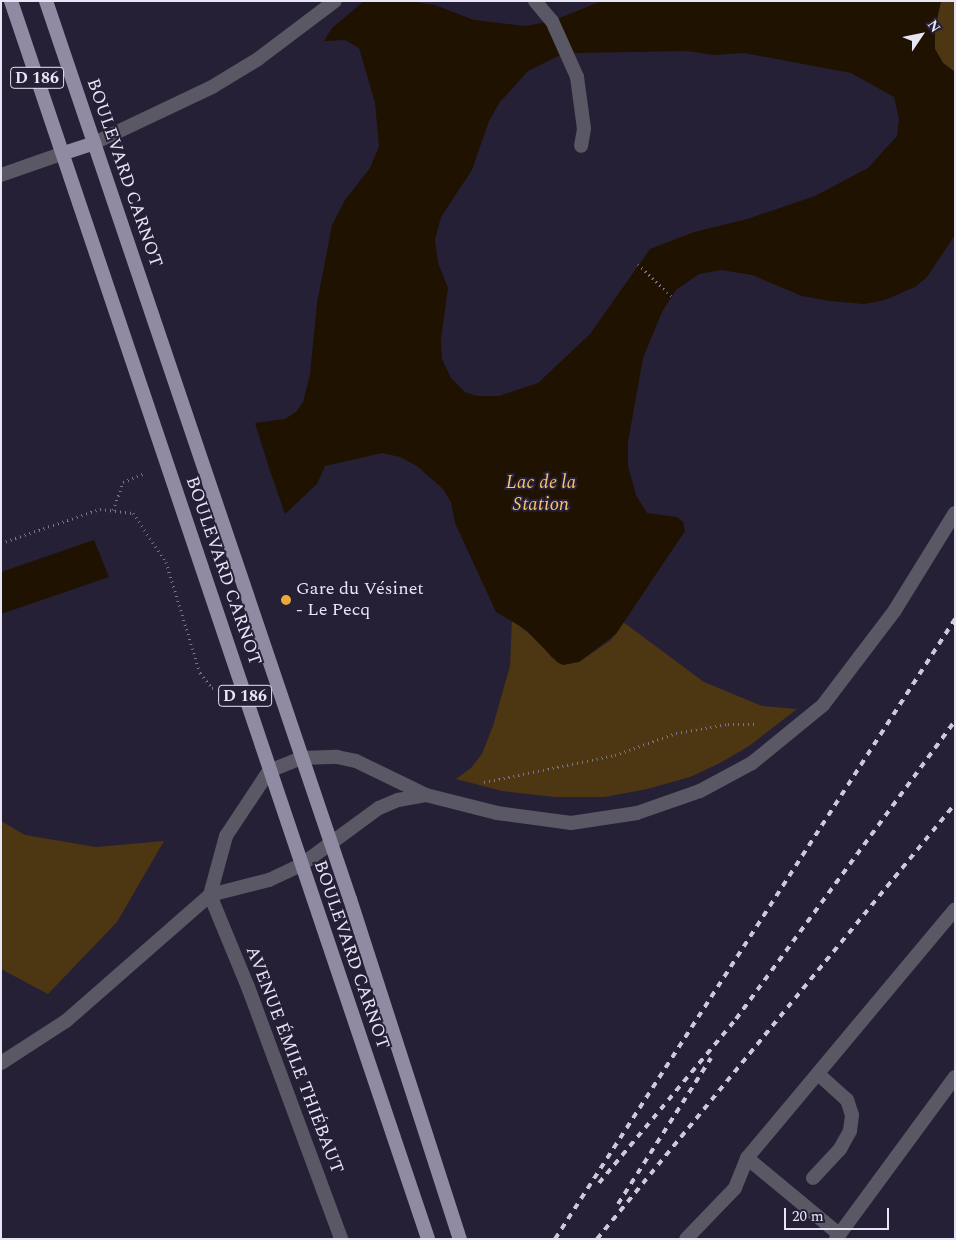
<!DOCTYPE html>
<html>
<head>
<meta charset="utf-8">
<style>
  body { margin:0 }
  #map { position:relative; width:956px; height:1240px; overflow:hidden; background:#262037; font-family:Spectral,serif }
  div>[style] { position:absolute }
  .green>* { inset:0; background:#4d3612 }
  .water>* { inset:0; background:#1f1201 }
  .path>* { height:3px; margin-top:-1.5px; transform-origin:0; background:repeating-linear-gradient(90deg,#7b768a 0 1px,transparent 0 5px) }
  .service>* { height:14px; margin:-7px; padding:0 7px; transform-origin:7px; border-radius:7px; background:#5a5864 }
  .minor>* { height:14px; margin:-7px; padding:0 7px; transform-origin:7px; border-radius:7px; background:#5a5864 }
  .primary>* { height:14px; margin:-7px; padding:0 7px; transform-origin:7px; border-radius:7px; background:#908ba3 }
  .rail>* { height:4px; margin-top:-2px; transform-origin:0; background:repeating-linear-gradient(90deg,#cdc9da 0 6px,transparent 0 12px) }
  .dots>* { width:14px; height:14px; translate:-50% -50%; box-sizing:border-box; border:2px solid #262037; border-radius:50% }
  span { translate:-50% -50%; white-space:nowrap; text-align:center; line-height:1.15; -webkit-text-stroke:4px #262037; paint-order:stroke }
  .shield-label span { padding:1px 4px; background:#262037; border:1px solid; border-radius:4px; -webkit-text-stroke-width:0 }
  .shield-label { font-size:16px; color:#e8e5f5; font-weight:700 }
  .street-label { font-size:18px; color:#e8e5f5 }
  .poi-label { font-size:18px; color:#e8e5f5 }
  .left { translate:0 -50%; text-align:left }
  .water-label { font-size:19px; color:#fdc268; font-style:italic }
  .frame { position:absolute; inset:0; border:2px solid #e8e5f5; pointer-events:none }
  .north { position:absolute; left:896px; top:10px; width:50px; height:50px; -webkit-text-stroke:4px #262037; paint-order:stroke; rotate:56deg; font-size:14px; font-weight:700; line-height:20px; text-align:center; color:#e8e5f5 }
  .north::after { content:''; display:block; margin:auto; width:18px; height:22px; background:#e8e5f5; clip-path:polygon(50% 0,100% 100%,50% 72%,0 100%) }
  .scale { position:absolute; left:784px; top:1208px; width:105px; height:22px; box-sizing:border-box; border:2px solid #e8e5f5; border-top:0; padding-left:6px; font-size:15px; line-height:18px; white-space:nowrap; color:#e8e5f5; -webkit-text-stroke:4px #262037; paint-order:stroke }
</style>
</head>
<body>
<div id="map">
  <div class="green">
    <i style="clip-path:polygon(941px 1px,955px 1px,955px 72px,943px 63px,935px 49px,935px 28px)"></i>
    <i style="clip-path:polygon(512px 620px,543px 645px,552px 658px,579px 662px,611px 640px,623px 622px,704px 682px,762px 706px,797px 709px,749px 746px,720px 763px,690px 777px,647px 789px,605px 797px,555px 797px,502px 791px,456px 779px,471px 768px,482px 754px,493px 726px,510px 666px)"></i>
    <i style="clip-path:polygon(1px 821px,25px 835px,96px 847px,164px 841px,117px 922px,48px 994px,1px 969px)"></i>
  </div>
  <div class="water">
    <i style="clip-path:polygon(evenodd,364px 1px,408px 1px,435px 5px,474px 20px,526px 26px,552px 21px,602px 1px,941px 1px,935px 28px,935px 49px,943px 63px,955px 72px,955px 235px,927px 277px,915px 287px,885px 300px,864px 304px,829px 301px,802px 296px,752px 275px,721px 270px,699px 274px,676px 290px,662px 312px,643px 358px,628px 442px,628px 466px,636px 495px,647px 513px,677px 517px,683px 522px,685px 531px,616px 634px,579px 662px,563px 665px,557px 662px,525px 629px,496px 612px,455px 523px,451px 502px,443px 489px,417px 466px,400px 457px,382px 453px,325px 466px,317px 484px,285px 514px,269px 468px,255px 423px,285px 419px,296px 412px,303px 402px,310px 374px,317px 303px,332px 225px,345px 200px,370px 168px,379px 146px,375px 103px,359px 48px,345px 40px,324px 41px,332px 28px,364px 1px,687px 51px,714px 55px,744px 53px,851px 73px,894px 97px,899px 119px,897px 136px,868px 168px,815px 196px,747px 219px,694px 232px,650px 249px,590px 334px,538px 383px,499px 396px,477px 396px,465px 392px,451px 378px,442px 359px,441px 339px,448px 288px,438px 263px,435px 240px,441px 217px,472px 170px,489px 121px,500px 102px,528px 71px,558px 56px,576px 53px,687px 51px)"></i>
    <i style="clip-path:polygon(94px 540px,109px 577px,1px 614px,1px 572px)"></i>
  </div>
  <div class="path">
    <i style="left:638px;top:264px;width:46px;rotate:44.1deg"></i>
    <i style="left:113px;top:510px;width:30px;rotate:-70deg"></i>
    <i style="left:123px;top:482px;width:22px;rotate:-22deg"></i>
    <i style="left:1px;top:543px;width:105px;rotate:-19deg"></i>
    <i style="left:100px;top:509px;width:33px;rotate:7deg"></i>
    <i style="left:133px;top:513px;width:59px;rotate:56deg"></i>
    <i style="left:166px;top:562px;width:116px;rotate:73deg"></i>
    <i style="left:200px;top:673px;width:19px;rotate:51deg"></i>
    <i style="left:212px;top:688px;width:5px;rotate:-11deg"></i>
    <i style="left:484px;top:782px;width:134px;rotate:-11.6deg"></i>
    <i style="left:615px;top:755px;width:65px;rotate:-19.8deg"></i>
    <i style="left:676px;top:733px;width:53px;rotate:-9.8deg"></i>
    <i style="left:728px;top:724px;width:30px"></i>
  </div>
  <div class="service">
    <i style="left:747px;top:1158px;width:119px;rotate:39.6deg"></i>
    <i style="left:813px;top:1178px;width:40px;rotate:-47deg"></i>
    <i style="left:840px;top:1149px;width:21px;rotate:-61deg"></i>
    <i style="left:850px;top:1131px;width:16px;rotate:-83deg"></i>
    <i style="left:852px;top:1115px;width:16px;rotate:-108deg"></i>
    <i style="left:847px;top:1100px;width:39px;rotate:-138deg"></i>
    <i style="left:686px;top:1239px;width:71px;rotate:-46.1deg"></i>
    <i style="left:735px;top:1188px;width:32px;rotate:-68deg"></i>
    <i style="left:747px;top:1158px;width:324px;rotate:-50.1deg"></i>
  </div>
  <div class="minor">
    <i style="left:535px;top:1px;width:26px;rotate:50deg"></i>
    <i style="left:552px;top:21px;width:61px;rotate:65.9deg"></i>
    <i style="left:577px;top:77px;width:52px;rotate:82.3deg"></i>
    <i style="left:584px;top:129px;width:17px;rotate:100deg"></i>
    <i style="left:94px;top:143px;width:131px;rotate:-25.4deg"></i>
    <i style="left:212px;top:87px;width:54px;rotate:-31.3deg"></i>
    <i style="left:258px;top:59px;width:96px;rotate:-37deg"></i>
    <i style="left:1px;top:175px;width:67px;rotate:-19.2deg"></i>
    <i style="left:210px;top:895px;width:61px;rotate:-74.8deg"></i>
    <i style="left:226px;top:836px;width:78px;rotate:-56.5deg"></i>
    <i style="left:269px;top:771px;width:35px;rotate:-22deg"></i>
    <i style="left:301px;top:758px;width:36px;rotate:-2deg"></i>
    <i style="left:337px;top:757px;width:19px;rotate:12deg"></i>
    <i style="left:356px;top:761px;width:78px;rotate:25.9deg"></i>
    <i style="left:426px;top:795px;width:73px;rotate:14.2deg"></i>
    <i style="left:497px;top:813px;width:75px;rotate:7.7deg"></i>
    <i style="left:571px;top:823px;width:67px;rotate:-8.6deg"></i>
    <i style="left:637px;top:813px;width:67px;rotate:-19.2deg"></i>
    <i style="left:700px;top:791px;width:59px;rotate:-28.3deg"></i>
    <i style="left:752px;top:763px;width:92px;rotate:-39.2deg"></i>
    <i style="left:823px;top:705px;width:119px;rotate:-52.8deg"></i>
    <i style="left:895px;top:610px;width:114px;rotate:-58.3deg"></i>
    <i style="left:210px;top:895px;width:100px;rotate:67.6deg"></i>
    <i style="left:248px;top:987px;width:269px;rotate:69.7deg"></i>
    <i style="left:1px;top:1063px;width:77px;rotate:-32.9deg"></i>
    <i style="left:66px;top:1021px;width:191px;rotate:-41.2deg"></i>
    <i style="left:210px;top:895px;width:61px;rotate:-14.3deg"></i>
    <i style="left:269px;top:880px;width:35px;rotate:-25deg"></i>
    <i style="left:301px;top:865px;width:97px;rotate:-36.2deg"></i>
    <i style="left:379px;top:808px;width:21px;rotate:-23deg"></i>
    <i style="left:398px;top:800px;width:28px;rotate:-10deg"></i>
    <i style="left:836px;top:1239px;width:201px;rotate:-53.7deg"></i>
  </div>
  <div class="primary">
    <i style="left:11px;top:1px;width:1306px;rotate:71.38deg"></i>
    <i style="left:46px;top:1px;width:948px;rotate:71.3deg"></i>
    <i style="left:350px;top:899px;width:357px;rotate:72.1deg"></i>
    <i style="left:64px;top:153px;width:32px;rotate:-18deg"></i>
  </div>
  <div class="rail">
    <i style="left:599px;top:1183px;width:214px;rotate:-50.1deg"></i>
    <i style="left:736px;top:1019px;width:370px;rotate:-53.7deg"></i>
    <i style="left:618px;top:1204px;width:173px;rotate:-57.5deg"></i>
    <i style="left:555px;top:1239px;width:738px;rotate:-57.17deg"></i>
    <i style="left:597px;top:1239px;width:563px;rotate:-50.55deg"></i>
  </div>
  <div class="dots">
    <i style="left:286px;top:600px;background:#eca93a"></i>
  </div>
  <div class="shield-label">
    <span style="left:37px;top:78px">D 186</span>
    <span style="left:245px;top:696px">D 186</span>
  </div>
  <div class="street-label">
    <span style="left:124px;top:173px;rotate:71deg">BOULEVARD CARNOT</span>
    <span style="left:223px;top:571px;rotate:71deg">BOULEVARD CARNOT</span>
    <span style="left:351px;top:955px;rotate:71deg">BOULEVARD CARNOT</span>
    <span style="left:294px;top:1060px;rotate:69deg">AVENUE ÉMILE THIÉBAUT</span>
  </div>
  <div class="poi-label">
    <span class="left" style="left:296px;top:600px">Gare du Vésinet<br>- Le Pecq</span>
  </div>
  <div class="water-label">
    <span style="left:541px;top:494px">Lac de la<br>Station</span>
  </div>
  <div class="frame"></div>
  <div class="north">N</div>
  <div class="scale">20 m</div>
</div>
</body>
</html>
